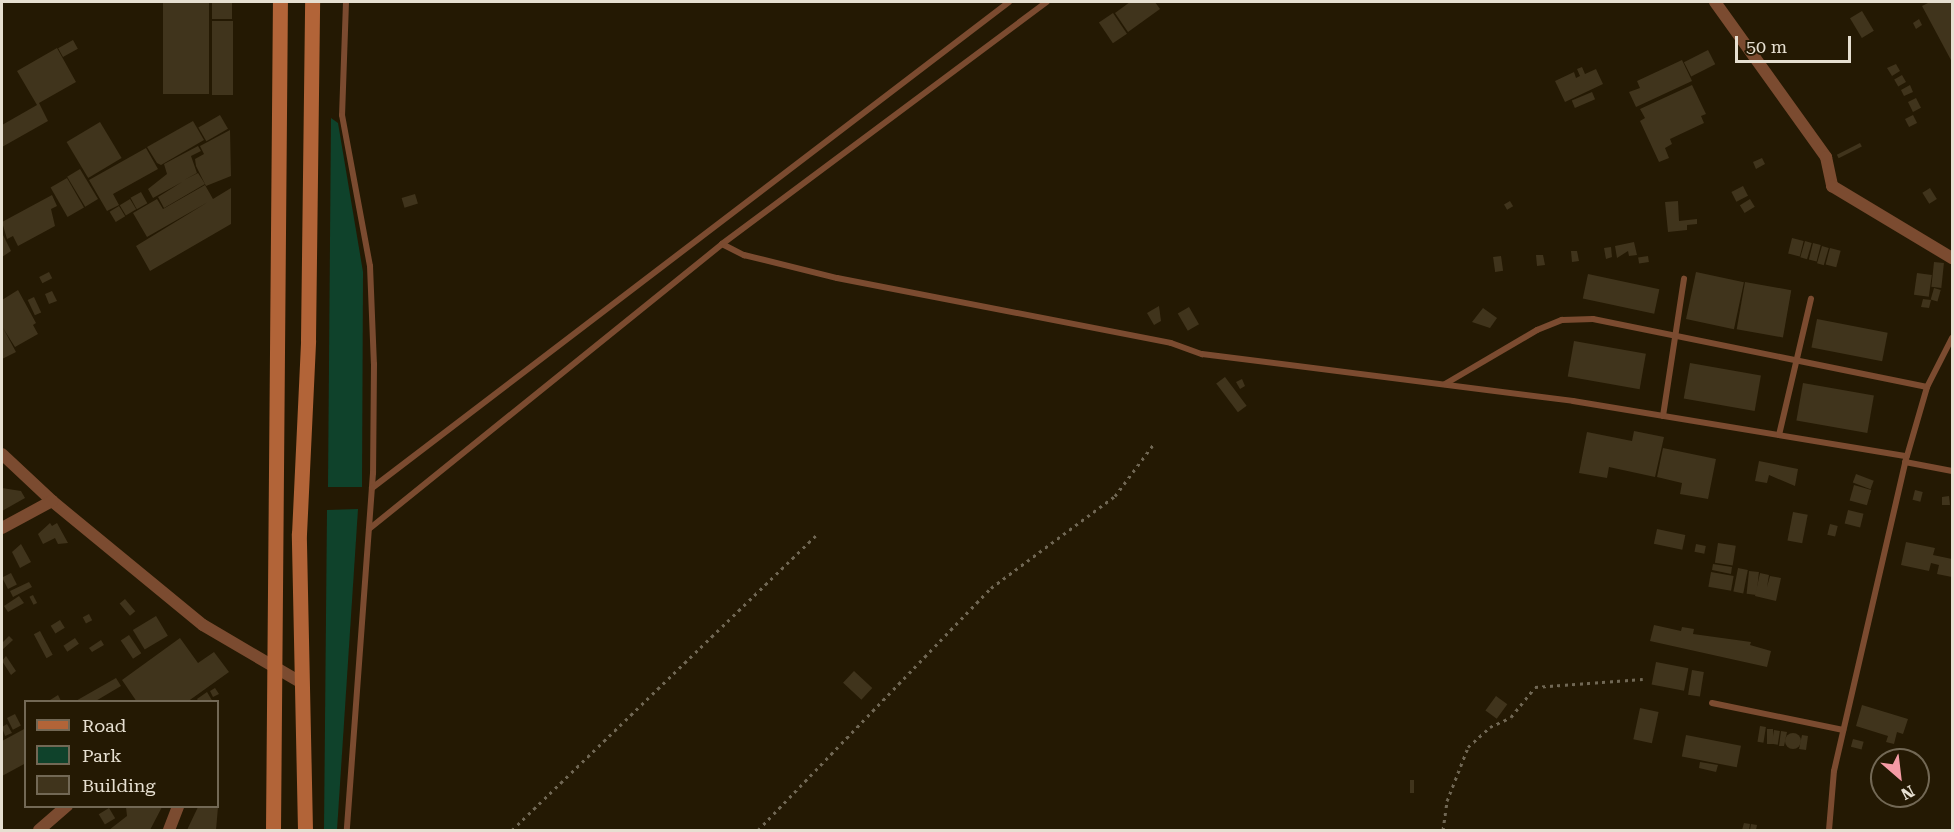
<!DOCTYPE html>
<html>
<head>
<meta charset="utf-8">
<style>
  body { margin:0 }
  #map { position:relative; width:1954px; height:832px; overflow:hidden; background:#241903; font-family:"Roboto Serif",serif }
  div>[style] { position:absolute }
  .green>* { inset:0; background:#0f422b }
  .building>* { inset:0; background:#40341c; transform-origin:0 0 }
  .round { border-radius:50% }
  .path>* { height:3px; margin-top:-1.5px; transform-origin:0; background:repeating-linear-gradient(90deg,#706754 0 3px,transparent 0 7.5px) }
  .service>* { height:6px; margin:-3px; padding:0 3px; transform-origin:3px; border-radius:3px; background:#7b4b30 }
  .minor>* { height:12px; margin:-6px; padding:0 6px; transform-origin:6px; border-radius:6px; background:#7b4b30 }
  .secondary>* { height:15px; margin:-7.5px; padding:0 7.5px; transform-origin:7.5px; border-radius:7.5px; background:#b26438 }
  span { translate:-50% -50%; white-space:nowrap; text-align:center; line-height:1.15; -webkit-text-stroke:4.5px #241903; paint-order:stroke }
  .frame { position:absolute; inset:0; border:3px solid #e6dfd1; pointer-events:none }
  .legend { position:absolute; left:24px; top:700px; width:195px; height:108px; box-sizing:border-box; background:#241903; border:2px solid #726855; margin:0; padding:8px 10px; list-style:none; font-size:18px; color:#e6dfd1 }
  .legend li { display:flex; align-items:center; gap:12px; height:30px }
  .legend b { width:30px; border:2px solid #726855 }
  .north { position:absolute; left:1870px; top:748px; width:60px; height:60px; box-sizing:border-box; background:#241903; border:2px solid #726855; border-radius:50%; rotate:152deg; font-size:16px; font-weight:700; line-height:24px; text-align:center; color:#e6dfd1 }
  .north::after { content:''; display:block; margin:auto; width:21px; height:27px; background:#f49aa4; clip-path:polygon(50% 0,100% 100%,50% 72%,0 100%) }
  .scale { position:absolute; left:1735px; top:36px; width:116px; height:27px; box-sizing:border-box; border:3px solid #e6dfd1; border-top:0; padding-left:8px; font-size:18px; line-height:21px; white-space:nowrap; color:#e6dfd1; -webkit-text-stroke:4px #241903; paint-order:stroke }
</style>
</head>
<body>
<div id="map">
  <div class="green">
    <i style="clip-path:polygon(331px 118px,338px 123px,363px 272px,362px 487px,328px 487px)"></i>
    <i style="clip-path:polygon(358px 509px,337px 830px,324px 830px,327px 510px)"></i>
  </div>
  <div class="building">
    <i style="left:163px;top:2px;width:46px;height:92px"></i>
    <i style="left:212px;top:2px;width:20px;height:17px"></i>
    <i style="clip-path:polygon(1130px 2px,1155px 2px,1160px 9px,1128px 32px,1115px 13px)"></i>
    <i style="clip-path:polygon(1930px 2px,1952px 2px,1952px 62px,1922px 6px)"></i>
    <i style="left:1862px;top:11px;width:23px;height:14px;rotate:59deg"></i>
    <i style="left:1113px;top:13px;width:25px;height:17px;rotate:56deg"></i>
    <i style="clip-path:polygon(1919px 19px,1922px 25px,1916px 29px,1913px 23px)"></i>
    <i style="left:212px;top:21px;width:21px;height:74px"></i>
    <i style="left:73px;top:40px;width:10px;height:17px;rotate:61deg"></i>
    <i style="clip-path:polygon(57px 48px,76px 82px,39px 103px,48px 121px,2px 147px,2px 125px,37px 105px,17px 71px)"></i>
    <i style="left:1708px;top:50px;width:16px;height:27px;rotate:63deg"></i>
    <i style="clip-path:polygon(1682px 60px,1692px 81px,1636px 107px,1629px 92px,1640px 88px,1637px 81px)"></i>
    <i style="clip-path:polygon(1896px 64px,1900px 71px,1892px 76px,1887px 68px)"></i>
    <i style="clip-path:polygon(1582px 67px,1585px 74px,1596px 69px,1603px 84px,1565px 102px,1555px 81px,1574px 72px,1576px 78px,1580px 76px,1577px 69px)"></i>
    <i style="left:1902px;top:75px;width:8px;height:9px;rotate:60deg"></i>
    <i style="clip-path:polygon(1692px 85px,1706px 114px,1701px 116px,1704px 123px,1670px 139px,1672px 144px,1665px 148px,1669px 158px,1659px 162px,1640px 121px,1645px 118px,1640px 109px)"></i>
    <i style="clip-path:polygon(1910px 85px,1913px 92px,1904px 96px,1901px 90px)"></i>
    <i style="left:1592px;top:92px;width:8px;height:22px;rotate:67deg"></i>
    <i style="left:1916px;top:98px;width:11px;height:9px;rotate:63deg"></i>
    <i style="left:220px;top:115px;width:16px;height:25px;rotate:60deg"></i>
    <i style="left:1913px;top:115px;width:9px;height:9px;rotate:63deg"></i>
    <i style="clip-path:polygon(193px 121px,204px 140px,161px 165px,157px 163px,147px 147px)"></i>
    <i style="left:100px;top:122px;width:42px;height:39px;rotate:59deg"></i>
    <i style="clip-path:polygon(230px 130px,231px 176px,206px 186px,196px 166px,195px 159px,204px 154px,200px 146px)"></i>
    <i style="left:1860px;top:143px;width:4px;height:26px;rotate:63deg"></i>
    <i style="clip-path:polygon(198px 146px,201px 151px,191px 156px,197px 173px,184px 180px,198px 173px,205px 184px,164px 208px,158px 197px,182px 182px,153px 198px,148px 189px,167px 174px,164px 164px)"></i>
    <i style="clip-path:polygon(146px 148px,158px 169px,113px 194px,119px 205px,107px 211px,89px 180px)"></i>
    <i style="clip-path:polygon(1762px 158px,1765px 164px,1756px 169px,1753px 162px)"></i>
    <i style="left:80px;top:169px;width:35px;height:15px;rotate:59deg"></i>
    <i style="left:67px;top:178px;width:34px;height:19px;rotate:60deg"></i>
    <i style="clip-path:polygon(205px 185px,213px 199px,231px 188px,231px 224px,150px 271px,136px 246px,208px 202px,147px 237px,133px 213px,157px 199px,163px 209px)"></i>
    <i style="left:1743px;top:186px;width:11px;height:13px;rotate:63deg"></i>
    <i style="left:1930px;top:188px;width:13px;height:9px;rotate:58deg"></i>
    <i style="left:141px;top:192px;width:13px;height:12px;rotate:61deg"></i>
    <i style="left:415px;top:194px;width:10px;height:14px;rotate:73deg"></i>
    <i style="clip-path:polygon(52px 195px,57px 206px,51px 209px,55px 226px,18px 246px,13px 236px,7px 239px,2px 222px)"></i>
    <i style="left:130px;top:199px;width:12px;height:12px;rotate:59deg"></i>
    <i style="left:1750px;top:199px;width:9px;height:12px;rotate:58deg"></i>
    <i style="left:1510px;top:201px;width:6px;height:7px;rotate:59deg"></i>
    <i style="clip-path:polygon(1678px 201px,1679px 221px,1697px 219px,1697px 224px,1687px 225px,1687px 230px,1668px 232px,1665px 202px)"></i>
    <i style="left:119px;top:206px;width:12px;height:11px;rotate:59deg"></i>
    <i style="clip-path:polygon(2px 233px,11px 251px,2px 257px)"></i>
    <i style="left:1792px;top:238px;width:12px;height:16px;rotate:14deg"></i>
    <i style="left:1805px;top:241px;width:7px;height:17px;rotate:16deg"></i>
    <i style="clip-path:polygon(1634px 242px,1637px 255px,1629px 256px,1628px 251px,1617px 258px,1615px 246px)"></i>
    <i style="left:1813px;top:243px;width:8px;height:17px;rotate:14deg"></i>
    <i style="left:1822px;top:246px;width:7px;height:18px;rotate:16deg"></i>
    <i style="clip-path:polygon(1611px 247px,1612px 257px,1606px 259px,1604px 248px)"></i>
    <i style="left:1830px;top:248px;width:11px;height:17px;rotate:15deg"></i>
    <i style="clip-path:polygon(1571px 251px,1577px 251px,1579px 261px,1572px 262px)"></i>
    <i style="clip-path:polygon(1536px 255px,1543px 255px,1545px 265px,1537px 266px)"></i>
    <i style="left:1501px;top:256px;width:15px;height:8px;rotate:82deg"></i>
    <i style="left:1648px;top:256px;width:6px;height:10px;rotate:81deg"></i>
    <i style="left:1934px;top:262px;width:10px;height:25px;rotate:6deg"></i>
    <i style="left:49px;top:272px;width:7px;height:11px;rotate:63deg"></i>
    <i style="left:1696px;top:272px;width:49px;height:48px;rotate:12deg"></i>
    <i style="left:1917px;top:273px;width:15px;height:22px;rotate:8deg"></i>
    <i style="left:1588px;top:274px;width:73px;height:25px;rotate:12deg"></i>
    <i style="left:1745px;top:282px;width:47px;height:48px;rotate:10deg"></i>
    <i style="left:1934px;top:288px;width:7px;height:12px;rotate:16deg"></i>
    <i style="clip-path:polygon(18px 290px,36px 323px,33px 325px,38px 334px,15px 347px,3px 328px,16px 352px,2px 359px,2px 300px)"></i>
    <i style="clip-path:polygon(52px 291px,57px 301px,49px 304px,45px 294px)"></i>
    <i style="left:34px;top:297px;width:17px;height:7px;rotate:65deg"></i>
    <i style="clip-path:polygon(1923px 299px,1931px 300px,1929px 308px,1921px 307px)"></i>
    <i style="clip-path:polygon(1159px 306px,1161px 321px,1154px 325px,1147px 313px)"></i>
    <i style="left:1189px;top:307px;width:20px;height:13px;rotate:60deg"></i>
    <i style="clip-path:polygon(1483px 308px,1497px 318px,1490px 328px,1472px 322px)"></i>
    <i style="left:1817px;top:319px;width:72px;height:29px;rotate:11deg"></i>
    <i style="left:1574px;top:341px;width:73px;height:36px;rotate:10deg"></i>
    <i style="left:1690px;top:363px;width:72px;height:36px;rotate:10deg"></i>
    <i style="left:1225px;top:377px;width:36px;height:11px;rotate:53deg"></i>
    <i style="clip-path:polygon(1242px 379px,1245px 386px,1240px 389px,1236px 382px)"></i>
    <i style="left:1803px;top:383px;width:72px;height:38px;rotate:10deg"></i>
    <i style="clip-path:polygon(1634px 431px,1664px 437px,1655px 477px,1609px 467px,1607px 478px,1579px 473px,1587px 432px,1632px 441px)"></i>
    <i style="clip-path:polygon(1663px 448px,1716px 459px,1708px 499px,1680px 494px,1682px 483px,1657px 477px)"></i>
    <i style="clip-path:polygon(1759px 461px,1798px 469px,1795px 486px,1769px 475px,1767px 483px,1755px 481px)"></i>
    <i style="left:1856px;top:474px;width:19px;height:9px;rotate:21deg"></i>
    <i style="left:1854px;top:485px;width:18px;height:16px;rotate:16deg"></i>
    <i style="clip-path:polygon(2px 488px,21px 491px,25px 498px,2px 511px)"></i>
    <i style="left:1915px;top:490px;width:8px;height:10px;rotate:14deg"></i>
    <i style="clip-path:polygon(1949px 496px,1950px 505px,1942px 505px,1942px 497px)"></i>
    <i style="left:1848px;top:510px;width:16px;height:14px;rotate:14deg"></i>
    <i style="left:1793px;top:512px;width:15px;height:29px;rotate:11deg"></i>
    <i style="clip-path:polygon(50px 523px,52px 526px,57px 523px,68px 543px,58px 544px,55px 538px,43px 544px,38px 534px)"></i>
    <i style="left:1830px;top:524px;width:8px;height:11px;rotate:14deg"></i>
    <i style="left:1657px;top:529px;width:29px;height:15px;rotate:12deg"></i>
    <i style="clip-path:polygon(1906px 542px,1935px 548px,1933px 555px,1952px 559px,1952px 577px,1937px 574px,1939px 565px,1931px 563px,1929px 571px,1901px 565px)"></i>
    <i style="left:1718px;top:543px;width:18px;height:20px;rotate:9deg"></i>
    <i style="clip-path:polygon(21px 544px,31px 562px,20px 568px,12px 552px)"></i>
    <i style="left:1696px;top:544px;width:10px;height:8px;rotate:11deg"></i>
    <i style="clip-path:polygon(1713px 564px,1732px 567px,1731px 574px,1712px 570px)"></i>
    <i style="left:1738px;top:568px;width:10px;height:24px;rotate:11deg"></i>
    <i style="left:1749px;top:571px;width:10px;height:23px;rotate:6deg"></i>
    <i style="left:1711px;top:572px;width:23px;height:15px;rotate:10deg"></i>
    <i style="left:11px;top:573px;width:13px;height:10px;rotate:63deg"></i>
    <i style="clip-path:polygon(1760px 573px,1769px 575px,1767px 587px,1770px 576px,1781px 578px,1776px 601px,1755px 596px)"></i>
    <i style="clip-path:polygon(29px 582px,32px 587px,13px 597px,10px 591px)"></i>
    <i style="left:33px;top:595px;width:9px;height:4px;rotate:63deg"></i>
    <i style="clip-path:polygon(19px 596px,24px 603px,8px 612px,4px 606px)"></i>
    <i style="left:125px;top:599px;width:16px;height:7px;rotate:50deg"></i>
    <i style="left:89px;top:614px;width:7px;height:7px;rotate:63deg"></i>
    <i style="left:156px;top:616px;width:23px;height:27px;rotate:59deg"></i>
    <i style="left:60px;top:620px;width:9px;height:11px;rotate:58deg"></i>
    <i style="clip-path:polygon(1654px 625px,1681px 631px,1682px 627px,1694px 629px,1693px 634px,1751px 642px,1750px 645px,1771px 651px,1767px 667px,1650px 641px)"></i>
    <i style="left:40px;top:631px;width:27px;height:7px;rotate:62deg"></i>
    <i style="left:129px;top:635px;width:22px;height:10px;rotate:56deg"></i>
    <i style="clip-path:polygon(9px 636px,13px 640px,2px 650px,2px 643px)"></i>
    <i style="left:75px;top:638px;width:7px;height:14px;rotate:56deg"></i>
    <i style="clip-path:polygon(180px 638px,198px 663px,214px 652px,229px 672px,187px 702px,137px 702px,122px 680px)"></i>
    <i style="clip-path:polygon(101px 640px,104px 645px,92px 652px,89px 648px)"></i>
    <i style="clip-path:polygon(6px 656px,16px 671px,11px 675px,2px 661px)"></i>
    <i style="left:1656px;top:662px;width:33px;height:23px;rotate:11deg"></i>
    <i style="left:1692px;top:670px;width:12px;height:25px;rotate:9deg"></i>
    <i style="left:854px;top:671px;width:25px;height:16px;rotate:43deg"></i>
    <i style="clip-path:polygon(116px 678px,121px 686px,94px 702px,74px 702px)"></i>
    <i style="clip-path:polygon(215px 688px,219px 694px,213px 697px,210px 691px)"></i>
    <i style="clip-path:polygon(207px 692px,213px 702px,199px 702px,197px 699px)"></i>
    <i style="clip-path:polygon(58px 695px,61px 701px,47px 702px)"></i>
    <i style="left:1496px;top:696px;width:14px;height:18px;rotate:36deg"></i>
    <i style="clip-path:polygon(1862px 705px,1908px 719px,1903px 734px,1897px 732px,1894px 744px,1886px 742px,1888px 736px,1856px 726px)"></i>
    <i style="left:1640px;top:708px;width:19px;height:32px;rotate:12deg"></i>
    <i style="left:15px;top:714px;width:13px;height:9px;rotate:63deg"></i>
    <i style="clip-path:polygon(7px 724px,12px 733px,5px 736px,2px 727px)"></i>
    <i style="left:1760px;top:726px;width:6px;height:16px;rotate:9deg"></i>
    <i style="clip-path:polygon(26px 728px,26px 763px,2px 776px,2px 741px)"></i>
    <i style="left:1767px;top:729px;width:6px;height:15px"></i>
    <i style="left:1774px;top:730px;width:6px;height:14px;rotate:9deg"></i>
    <i style="clip-path:polygon(1781px 731px,1787px 732px,1784px 746px,1779px 746px)"></i>
    <i class="round" style="left:1785px;top:733px;width:16px;height:16px"></i>
    <i style="left:1686px;top:735px;width:56px;height:22px;rotate:11deg"></i>
    <i style="clip-path:polygon(1802px 735px,1808px 736px,1806px 750px,1799px 749px)"></i>
    <i style="left:1853px;top:739px;width:11px;height:8px;rotate:15deg"></i>
    <i style="clip-path:polygon(1700px 762px,1718px 765px,1716px 772px,1699px 768px)"></i>
    <i style="left:1410px;top:780px;width:4px;height:13px"></i>
    <i style="clip-path:polygon(126px 807px,162px 807px,150px 830px,109px 830px,127px 816px)"></i>
    <i style="clip-path:polygon(198px 807px,218px 807px,216px 830px,187px 830px)"></i>
    <i style="left:109px;top:808px;width:12px;height:12px;rotate:59deg"></i>
    <i style="clip-path:polygon(1744px 823px,1750px 824px,1749px 830px,1742px 830px)"></i>
    <i style="clip-path:polygon(1751px 824px,1757px 825px,1756px 830px,1750px 830px)"></i>
  </div>
  <div class="path">
    <i style="left:512px;top:830px;width:426px;rotate:-44.1deg"></i>
    <i style="left:758px;top:830px;width:336px;rotate:-46.1deg"></i>
    <i style="left:991px;top:588px;width:154px;rotate:-36.6deg"></i>
    <i style="left:1115px;top:496px;width:64px;rotate:-53.3deg"></i>
    <i style="left:1443px;top:830px;width:29px;rotate:-82deg"></i>
    <i style="left:1447px;top:801px;width:58px;rotate:-68.7deg"></i>
    <i style="left:1468px;top:747px;width:30px;rotate:-42deg"></i>
    <i style="left:1490px;top:727px;width:23px;rotate:-25deg"></i>
    <i style="left:1511px;top:717px;width:38px;rotate:-51deg"></i>
    <i style="left:1535px;top:687px;width:108px;rotate:-4.2deg"></i>
  </div>
  <div class="service">
    <i style="left:346px;top:2px;width:113px;rotate:92deg"></i>
    <i style="left:342px;top:115px;width:154px;rotate:79.5deg"></i>
    <i style="left:370px;top:266px;width:98px;rotate:87.7deg"></i>
    <i style="left:374px;top:364px;width:109px;rotate:90.5deg"></i>
    <i style="left:373px;top:473px;width:358px;rotate:94.2deg"></i>
    <i style="left:722px;top:244px;width:25px;rotate:27deg"></i>
    <i style="left:744px;top:255px;width:96px;rotate:13.9deg"></i>
    <i style="left:837px;top:278px;width:340px;rotate:11deg"></i>
    <i style="left:1171px;top:343px;width:33px;rotate:20deg"></i>
    <i style="left:1202px;top:354px;width:374px;rotate:7.2deg"></i>
    <i style="left:1573px;top:401px;width:338px;rotate:9.4deg"></i>
    <i style="left:1445px;top:384px;width:107px;rotate:-30.4deg"></i>
    <i style="left:1537px;top:330px;width:27px;rotate:-22deg"></i>
    <i style="left:1562px;top:320px;width:31px;rotate:-2deg"></i>
    <i style="left:1593px;top:319px;width:341px;rotate:11.5deg"></i>
    <i style="left:1663px;top:416px;width:139px;rotate:-81.3deg"></i>
    <i style="left:1779px;top:435px;width:140px;rotate:-76.8deg"></i>
    <i style="left:1905px;top:462px;width:48px;rotate:10.8deg"></i>
    <i style="left:372px;top:488px;width:801px;rotate:-37.34deg"></i>
    <i style="left:369px;top:529px;width:454px;rotate:-38.9deg"></i>
    <i style="left:722px;top:244px;width:405px;rotate:-36.7deg"></i>
    <i style="left:1712px;top:703px;width:134px;rotate:11.6deg"></i>
    <i style="left:1829px;top:830px;width:59px;rotate:-85.2deg"></i>
    <i style="left:1834px;top:771px;width:323px;rotate:-77deg"></i>
    <i style="left:1907px;top:456px;width:72px;rotate:-73.8deg"></i>
    <i style="left:1927px;top:387px;width:55px;rotate:-63deg"></i>
  </div>
  <div class="minor">
    <i style="left:1715px;top:2px;width:191px;rotate:54.4deg"></i>
    <i style="left:1826px;top:157px;width:30px;rotate:78deg"></i>
    <i style="left:1832px;top:186px;width:140px;rotate:31deg"></i>
    <i style="left:2px;top:454px;width:69px;rotate:43.2deg"></i>
    <i style="left:52px;top:501px;width:195px;rotate:39.4deg"></i>
    <i style="left:203px;top:625px;width:115px;rotate:30.4deg"></i>
    <i style="left:2px;top:528px;width:57px;rotate:-28.4deg"></i>
    <i style="left:39px;top:830px;width:37px;rotate:-41deg"></i>
    <i style="left:169px;top:830px;width:26px;rotate:-69deg"></i>
  </div>
  <div class="secondary">
    <i style="left:273px;top:830px;width:828px;rotate:-89.52deg"></i>
    <i style="left:305px;top:830px;width:296px;rotate:-91.2deg"></i>
    <i style="left:299px;top:534px;width:194px;rotate:-87.3deg"></i>
    <i style="left:308px;top:340px;width:338px;rotate:-89.3deg"></i>
  </div>
  <div class="frame"></div>
  <ul class="legend">
  <li><b style="height:8px;background:#b26438"></b>Road</li>
  <li><b style="height:16px;background:#0f422b"></b>Park</li>
  <li><b style="height:16px;background:#40341c"></b>Building</li>
  </ul>
  <div class="north">N</div>
  <div class="scale">50 m</div>
</div>
</body>
</html>
